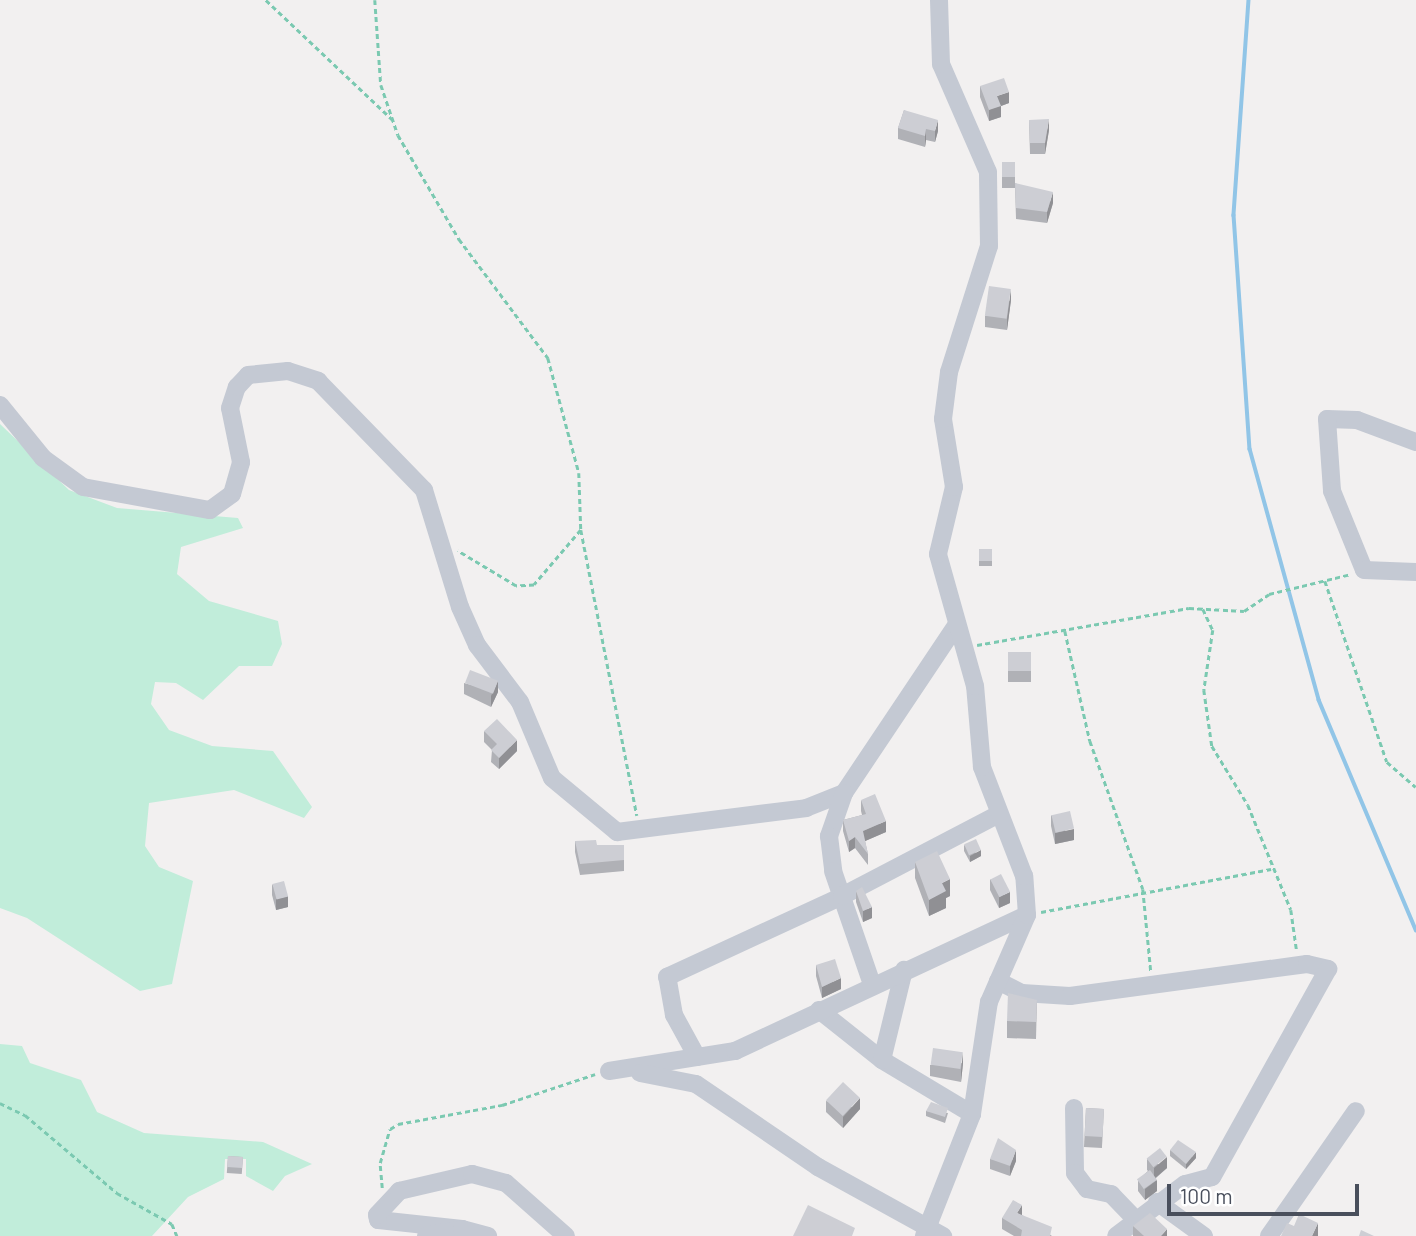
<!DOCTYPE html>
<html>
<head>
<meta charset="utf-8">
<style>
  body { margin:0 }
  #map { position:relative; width:1416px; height:1236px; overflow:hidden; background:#f2f0f0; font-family:Barlow,sans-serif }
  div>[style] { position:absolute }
  .green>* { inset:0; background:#c1edda }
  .stream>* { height:3.5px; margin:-1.75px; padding:0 1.75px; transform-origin:1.75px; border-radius:1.75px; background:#91c5e7 }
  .path>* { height:2.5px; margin-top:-1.25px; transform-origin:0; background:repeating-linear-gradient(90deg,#7bc9b1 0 5px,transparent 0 8.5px) }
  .minor>* { height:18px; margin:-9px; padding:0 9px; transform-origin:9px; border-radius:9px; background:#c4c9d3 }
  .wall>* { inset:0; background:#b0b1b6; transform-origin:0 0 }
  .shaded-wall>* { inset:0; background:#909094 }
  .building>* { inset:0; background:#cdced4; transform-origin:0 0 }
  span { translate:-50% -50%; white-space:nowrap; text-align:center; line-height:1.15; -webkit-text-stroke:5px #fff; paint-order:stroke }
  .scale { position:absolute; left:1167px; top:1184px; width:192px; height:32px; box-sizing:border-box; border:4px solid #494f5c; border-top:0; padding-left:9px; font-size:21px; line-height:24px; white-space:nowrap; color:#494f5c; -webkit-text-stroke:5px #fff; paint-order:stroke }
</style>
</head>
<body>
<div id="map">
  <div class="green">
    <i style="clip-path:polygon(0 424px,69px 490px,117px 508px,238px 518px,243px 528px,181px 547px,177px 574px,209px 601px,278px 621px,282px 644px,272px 666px,239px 666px,203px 700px,176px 683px,155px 682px,151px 704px,169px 730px,212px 746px,273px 751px,312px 807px,304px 818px,234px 790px,149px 803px,145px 846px,159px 867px,193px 881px,172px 984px,140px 991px,27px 918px,0 908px)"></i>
    <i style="clip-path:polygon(0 1044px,22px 1046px,30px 1063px,81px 1080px,97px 1112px,144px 1133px,263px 1142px,312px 1164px,285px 1176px,273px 1191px,246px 1176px,246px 1159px,225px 1159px,224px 1179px,188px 1197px,152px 1236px,0 1236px)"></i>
  </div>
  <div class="stream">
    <i style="left:1249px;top:0;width:216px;rotate:94deg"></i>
    <i style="left:1234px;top:215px;width:235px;rotate:86.1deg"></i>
    <i style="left:1250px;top:449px;width:260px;rotate:74.6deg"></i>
    <i style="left:1319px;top:700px;width:250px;rotate:67.1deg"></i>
  </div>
  <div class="path">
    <i style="left:266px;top:0;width:175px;rotate:43.4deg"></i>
    <i style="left:375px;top:0;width:85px;rotate:86deg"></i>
    <i style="left:381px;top:85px;width:53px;rotate:71.2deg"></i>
    <i style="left:398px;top:135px;width:121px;rotate:59.6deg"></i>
    <i style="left:459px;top:239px;width:149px;rotate:53.2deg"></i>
    <i style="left:548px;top:358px;width:119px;rotate:74.9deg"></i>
    <i style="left:579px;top:473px;width:57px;rotate:88deg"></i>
    <i style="left:581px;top:530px;width:72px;rotate:130.5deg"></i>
    <i style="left:534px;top:585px;width:18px;rotate:177deg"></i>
    <i style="left:516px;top:586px;width:68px;rotate:-148.9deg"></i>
    <i style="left:581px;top:530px;width:291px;rotate:78.9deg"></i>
    <i style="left:1325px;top:581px;width:191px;rotate:71.1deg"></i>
    <i style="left:1387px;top:762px;width:38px;rotate:41deg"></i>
    <i style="left:1203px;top:609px;width:23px;rotate:65deg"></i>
    <i style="left:1213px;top:630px;width:61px;rotate:98.5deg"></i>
    <i style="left:1204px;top:690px;width:57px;rotate:81.9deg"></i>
    <i style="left:1212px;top:746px;width:69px;rotate:58.6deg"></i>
    <i style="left:1248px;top:805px;width:113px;rotate:67.7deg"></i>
    <i style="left:1291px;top:910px;width:42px;rotate:81.9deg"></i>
    <i style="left:1065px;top:631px;width:113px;rotate:77.2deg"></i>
    <i style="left:1090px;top:741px;width:157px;rotate:70.3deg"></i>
    <i style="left:1143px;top:889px;width:83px;rotate:84.5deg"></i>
    <i style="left:977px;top:645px;width:215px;rotate:-9.9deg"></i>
    <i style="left:1189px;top:608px;width:55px;rotate:3.1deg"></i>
    <i style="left:1244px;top:611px;width:30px;rotate:-34deg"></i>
    <i style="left:1269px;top:594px;width:84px;rotate:-13.7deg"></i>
    <i style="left:1041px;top:912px;width:234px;rotate:-10.6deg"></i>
    <i style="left:0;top:1103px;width:28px;rotate:26deg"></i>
    <i style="left:25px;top:1115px;width:121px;rotate:40.3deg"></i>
    <i style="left:117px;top:1193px;width:63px;rotate:29.4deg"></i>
    <i style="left:172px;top:1224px;width:13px;rotate:67deg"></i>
    <i style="left:382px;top:1188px;width:25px;rotate:-95deg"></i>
    <i style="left:380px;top:1163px;width:35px;rotate:-74deg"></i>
    <i style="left:390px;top:1129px;width:9px;rotate:-32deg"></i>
    <i style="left:398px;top:1124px;width:106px;rotate:-10.4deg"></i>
    <i style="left:502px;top:1105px;width:98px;rotate:-18.4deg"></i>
  </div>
  <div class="minor">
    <i style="left:0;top:405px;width:68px;rotate:50.9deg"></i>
    <i style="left:43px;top:458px;width:49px;rotate:35.9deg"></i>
    <i style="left:83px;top:487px;width:129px;rotate:10.3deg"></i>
    <i style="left:210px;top:510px;width:27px;rotate:-36deg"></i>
    <i style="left:232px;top:494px;width:33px;rotate:-74deg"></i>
    <i style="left:241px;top:462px;width:55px;rotate:-101.5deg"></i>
    <i style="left:230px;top:408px;width:22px;rotate:-72deg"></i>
    <i style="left:237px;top:387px;width:16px;rotate:-47deg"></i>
    <i style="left:248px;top:375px;width:40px;rotate:-5.7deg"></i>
    <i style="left:288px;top:371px;width:32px;rotate:18deg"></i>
    <i style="left:318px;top:381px;width:152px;rotate:45.8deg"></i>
    <i style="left:424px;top:490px;width:122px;rotate:72.9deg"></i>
    <i style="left:460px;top:607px;width:42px;rotate:65.9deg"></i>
    <i style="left:477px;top:645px;width:71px;rotate:53deg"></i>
    <i style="left:520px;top:702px;width:82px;rotate:67.2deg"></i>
    <i style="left:552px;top:778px;width:85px;rotate:39.7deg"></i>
    <i style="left:617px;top:832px;width:191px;rotate:-7.2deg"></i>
    <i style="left:806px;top:808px;width:41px;rotate:-21.5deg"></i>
    <i style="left:844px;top:793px;width:203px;rotate:-56.2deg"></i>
    <i style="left:1416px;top:442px;width:63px;rotate:-159.6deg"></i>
    <i style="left:1357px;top:420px;width:30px;rotate:-178deg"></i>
    <i style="left:1327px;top:419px;width:72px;rotate:86deg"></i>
    <i style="left:1332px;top:491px;width:85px;rotate:67.9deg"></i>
    <i style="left:1364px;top:570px;width:52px;rotate:2.2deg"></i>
    <i style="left:844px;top:793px;width:46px;rotate:109.2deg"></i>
    <i style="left:829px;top:836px;width:35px;rotate:83deg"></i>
    <i style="left:833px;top:871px;width:120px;rotate:71deg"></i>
    <i style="left:998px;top:981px;width:27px;rotate:27deg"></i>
    <i style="left:1022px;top:993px;width:48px;rotate:3.6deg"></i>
    <i style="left:1070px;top:996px;width:239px;rotate:-7.7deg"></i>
    <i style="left:1307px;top:964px;width:22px;rotate:13deg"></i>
    <i style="left:1328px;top:969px;width:238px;rotate:119.1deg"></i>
    <i style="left:1212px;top:1177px;width:28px;rotate:165deg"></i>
    <i style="left:1185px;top:1184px;width:86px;rotate:143deg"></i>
    <i style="left:819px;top:1010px;width:80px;rotate:38.4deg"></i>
    <i style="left:882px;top:1060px;width:105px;rotate:31deg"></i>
    <i style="left:697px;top:1057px;width:48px;rotate:-118.7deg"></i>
    <i style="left:674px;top:1015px;width:39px;rotate:-100deg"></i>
    <i style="left:667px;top:977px;width:193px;rotate:-24.8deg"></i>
    <i style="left:842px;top:896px;width:175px;rotate:-27.6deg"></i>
    <i style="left:882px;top:1060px;width:93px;rotate:-76.3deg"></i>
    <i style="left:609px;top:1071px;width:128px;rotate:-9deg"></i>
    <i style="left:735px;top:1051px;width:322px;rotate:-25deg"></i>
    <i style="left:640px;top:1073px;width:57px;rotate:11.1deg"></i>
    <i style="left:696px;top:1084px;width:148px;rotate:34.2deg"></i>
    <i style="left:818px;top:1167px;width:143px;rotate:28.9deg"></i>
    <i style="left:1074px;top:1108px;width:65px;rotate:89.1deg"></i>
    <i style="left:1075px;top:1173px;width:20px;rotate:53deg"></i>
    <i style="left:1087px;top:1189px;width:25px;rotate:12deg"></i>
    <i style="left:1111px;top:1194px;width:35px;rotate:46deg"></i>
    <i style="left:1157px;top:1202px;width:58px;rotate:35.9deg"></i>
    <i style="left:462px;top:1229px;width:84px;rotate:-173.9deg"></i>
    <i style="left:378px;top:1220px;width:5px;rotate:-101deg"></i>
    <i style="left:377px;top:1215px;width:33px;rotate:-47deg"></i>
    <i style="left:399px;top:1191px;width:75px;rotate:-13.1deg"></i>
    <i style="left:472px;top:1174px;width:35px;rotate:15deg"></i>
    <i style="left:506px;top:1183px;width:80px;rotate:41.5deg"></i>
    <i style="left:426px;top:1236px;width:37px;rotate:-11deg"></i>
    <i style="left:462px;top:1229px;width:27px;rotate:15deg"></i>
    <i style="left:924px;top:1236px;width:131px;rotate:-68.5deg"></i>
    <i style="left:972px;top:1114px;width:113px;rotate:-81.4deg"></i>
    <i style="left:989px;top:1002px;width:95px;rotate:-66.4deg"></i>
    <i style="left:1027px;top:915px;width:39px;rotate:-94deg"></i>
    <i style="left:1024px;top:876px;width:117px;rotate:-111.1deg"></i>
    <i style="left:982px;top:767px;width:81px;rotate:-94.9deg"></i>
    <i style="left:975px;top:686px;width:137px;rotate:-105.7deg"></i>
    <i style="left:938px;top:554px;width:69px;rotate:-76.6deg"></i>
    <i style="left:954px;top:487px;width:69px;rotate:-99.2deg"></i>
    <i style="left:943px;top:419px;width:47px;rotate:-82.7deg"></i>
    <i style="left:949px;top:372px;width:132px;rotate:-72.4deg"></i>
    <i style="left:989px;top:246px;width:74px;rotate:-90.8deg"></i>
    <i style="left:988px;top:172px;width:118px;rotate:-113.5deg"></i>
    <i style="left:941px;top:64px;width:64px;rotate:-91.8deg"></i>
    <i style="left:1269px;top:1236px;width:152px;rotate:-55.2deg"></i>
  </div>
  <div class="wall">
    <i style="clip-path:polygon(980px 86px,1009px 103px,1001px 106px,1001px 117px,989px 121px,980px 97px)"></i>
    <i style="clip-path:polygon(904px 110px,938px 131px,935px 142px,926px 140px,925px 147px,898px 139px,898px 128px)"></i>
    <i style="clip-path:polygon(1029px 120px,1049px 130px,1045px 154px,1030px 154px)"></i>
    <i style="left:1002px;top:162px;width:13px;height:26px"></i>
    <i style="clip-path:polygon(1015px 183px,1053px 203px,1047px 223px,1016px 219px)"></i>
    <i style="clip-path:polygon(1011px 300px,1007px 330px,985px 327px,985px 316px)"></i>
    <i style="left:979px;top:549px;width:13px;height:17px"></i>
    <i style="left:1008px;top:652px;width:23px;height:30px"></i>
    <i style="clip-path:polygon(464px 683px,498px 692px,491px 707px,464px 694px)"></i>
    <i style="clip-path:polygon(484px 731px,517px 751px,499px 769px,491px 762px,492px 750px,484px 742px)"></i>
    <i style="clip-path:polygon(861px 800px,886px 832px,865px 841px,868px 854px,868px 865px,855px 848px,849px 852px,843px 831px,843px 820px,862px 815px,861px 811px)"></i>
    <i style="clip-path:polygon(1051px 815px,1074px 840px,1055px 844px,1051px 826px)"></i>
    <i style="clip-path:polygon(575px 841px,597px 845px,624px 845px,624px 871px,580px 875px,575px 852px)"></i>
    <i style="clip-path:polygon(964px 845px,981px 856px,970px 862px,964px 851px)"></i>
    <i style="clip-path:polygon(915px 862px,950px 896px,946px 898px,946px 908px,929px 916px,915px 878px)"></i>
    <i style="clip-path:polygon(990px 879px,1010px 903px,999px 908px,990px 890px)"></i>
    <i style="clip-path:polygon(272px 884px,288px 907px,276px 910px,272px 895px)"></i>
    <i style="clip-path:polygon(856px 891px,872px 918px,863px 922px,856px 902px)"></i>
    <i style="clip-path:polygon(816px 965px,841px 989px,822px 998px,816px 976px)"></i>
    <i style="clip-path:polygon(1037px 1000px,1036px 1039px,1007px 1038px,1007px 1021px)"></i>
    <i style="clip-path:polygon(963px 1063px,961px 1082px,930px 1076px,930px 1065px)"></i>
    <i style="clip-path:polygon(826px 1101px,860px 1109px,843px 1128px,826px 1112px)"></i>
    <i style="left:1086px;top:1108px;width:18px;height:39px;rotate:3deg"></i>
    <i style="clip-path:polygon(926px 1111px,948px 1113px,945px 1123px,926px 1116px)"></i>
    <i style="clip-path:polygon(1170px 1150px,1196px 1158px,1186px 1169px,1170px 1156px)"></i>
    <i style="left:228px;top:1156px;width:15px;height:17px;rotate:4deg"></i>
    <i style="clip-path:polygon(990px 1159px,1016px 1161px,1010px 1176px,990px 1169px)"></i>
    <i style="clip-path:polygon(1147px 1159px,1167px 1168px,1156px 1178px,1157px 1191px,1145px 1200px,1138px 1191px,1138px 1180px,1148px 1171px,1147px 1170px)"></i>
    <i style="clip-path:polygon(1022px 1215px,1052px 1236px,1014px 1236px,1002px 1229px,1002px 1218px)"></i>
    <i style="clip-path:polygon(1133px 1226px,1167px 1236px,1133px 1236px)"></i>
  </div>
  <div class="shaded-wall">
    <i style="clip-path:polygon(1009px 92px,1009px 103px,1001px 106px,1001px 117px,989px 121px,989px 110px,997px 96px)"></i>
    <i style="clip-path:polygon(1049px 119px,1049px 130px,1045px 154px,1045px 143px)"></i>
    <i style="clip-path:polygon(938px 120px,938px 131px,935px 142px,935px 131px)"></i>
    <i style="clip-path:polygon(926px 129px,926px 140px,925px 147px,925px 136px)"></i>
    <i style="clip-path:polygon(1053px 192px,1053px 203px,1047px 223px,1047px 212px)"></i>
    <i style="clip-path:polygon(1011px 289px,1011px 300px,1007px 330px,1007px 319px)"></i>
    <i style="clip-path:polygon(498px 681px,498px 692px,491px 707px,491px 696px)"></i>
    <i style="clip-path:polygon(517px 740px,517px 751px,499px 769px,499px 758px)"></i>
    <i style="clip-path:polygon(886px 821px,886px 832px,863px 842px,863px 831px)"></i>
    <i style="clip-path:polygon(1074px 829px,1074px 840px,1055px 844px,1055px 833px)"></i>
    <i style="clip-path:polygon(855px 837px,855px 848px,849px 852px,849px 841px)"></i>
    <i style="clip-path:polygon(981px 850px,981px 856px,970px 862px,970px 856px)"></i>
    <i style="clip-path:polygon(950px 879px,950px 896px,946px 898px,946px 908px,929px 916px,929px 900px,942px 883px)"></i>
    <i style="clip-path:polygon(1010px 892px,1010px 903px,999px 908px,999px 897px)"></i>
    <i style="clip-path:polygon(288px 896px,288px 907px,276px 910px,276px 899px)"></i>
    <i style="clip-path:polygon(872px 907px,872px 918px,863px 922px,863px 911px)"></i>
    <i style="clip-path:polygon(841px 978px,841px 989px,822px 998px,822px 987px)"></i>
    <i style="clip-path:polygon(963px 1052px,963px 1063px,961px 1082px,961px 1071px)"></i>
    <i style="clip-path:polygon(860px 1098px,860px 1109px,843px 1128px,843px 1117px)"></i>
    <i style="clip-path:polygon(1016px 1150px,1016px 1161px,1010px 1176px,1010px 1166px)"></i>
    <i style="clip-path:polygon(1196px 1152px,1196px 1158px,1186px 1169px,1186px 1164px)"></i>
    <i style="clip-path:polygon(1167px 1157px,1167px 1168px,1154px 1179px,1154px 1168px)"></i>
    <i style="clip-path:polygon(1157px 1180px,1157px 1191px,1145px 1200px,1145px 1189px)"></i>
    <i style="clip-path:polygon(1022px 1205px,1022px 1216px,1017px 1213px)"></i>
    <i style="clip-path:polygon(1318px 1223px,1318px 1236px,1312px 1236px)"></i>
    <i style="clip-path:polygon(1167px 1229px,1167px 1236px,1161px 1236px)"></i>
  </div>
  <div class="building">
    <i style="clip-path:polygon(1004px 78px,1009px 92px,997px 96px,1001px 106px,989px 110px,980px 86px)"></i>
    <i style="clip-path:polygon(904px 110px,938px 120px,935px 131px,926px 129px,925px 136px,898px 128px)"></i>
    <i style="clip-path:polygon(1049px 119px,1045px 143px,1030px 143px,1029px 120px)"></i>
    <i style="left:1002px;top:162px;width:13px;height:15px"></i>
    <i style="clip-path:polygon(1015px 183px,1053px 192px,1047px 212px,1016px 208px)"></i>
    <i style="left:989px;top:286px;width:22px;height:30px;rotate:8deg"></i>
    <i style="left:979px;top:549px;width:13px;height:12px"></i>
    <i style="left:1008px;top:652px;width:23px;height:19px"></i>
    <i style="left:470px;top:670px;width:30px;height:14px;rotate:21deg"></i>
    <i style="clip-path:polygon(497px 719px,517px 740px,499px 758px,491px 750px,497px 744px,484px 731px)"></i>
    <i style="clip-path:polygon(875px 794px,886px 821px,863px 831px,868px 854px,855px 837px,849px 841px,843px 820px,866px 814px,861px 800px)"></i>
    <i style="left:1070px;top:811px;width:18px;height:19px;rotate:77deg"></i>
    <i style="left:976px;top:839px;width:12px;height:13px;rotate:66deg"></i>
    <i style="clip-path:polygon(596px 840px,597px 845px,624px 845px,624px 860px,580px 864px,575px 841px)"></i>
    <i style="clip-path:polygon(937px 851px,950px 879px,942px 883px,946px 891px,929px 900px,915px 862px)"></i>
    <i style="left:1001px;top:874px;width:20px;height:12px;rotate:63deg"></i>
    <i style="left:284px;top:881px;width:16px;height:12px;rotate:75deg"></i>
    <i style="clip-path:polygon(862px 887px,872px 907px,863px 911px,856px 891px)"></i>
    <i style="clip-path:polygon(835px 959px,841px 978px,822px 987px,816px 965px)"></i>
    <i style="clip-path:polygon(1008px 993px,1037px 1000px,1036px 1022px,1007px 1021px)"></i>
    <i style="left:933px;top:1048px;width:30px;height:17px;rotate:8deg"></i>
    <i style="left:843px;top:1082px;width:23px;height:25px;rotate:43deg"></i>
    <i style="clip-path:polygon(931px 1102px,948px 1108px,945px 1117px,926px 1111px)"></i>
    <i style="left:1086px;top:1108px;width:18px;height:28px;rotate:3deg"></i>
    <i style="clip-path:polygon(998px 1138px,1016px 1150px,1010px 1166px,990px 1159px)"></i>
    <i style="clip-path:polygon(1178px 1140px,1196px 1152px,1186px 1164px,1170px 1150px)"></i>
    <i style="left:1160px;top:1148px;width:11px;height:17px;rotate:52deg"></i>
    <i style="left:228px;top:1156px;width:15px;height:11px;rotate:4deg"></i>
    <i style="left:1150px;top:1170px;width:12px;height:16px;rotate:55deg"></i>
    <i style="clip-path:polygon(1013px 1200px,1022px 1205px,1017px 1213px,1052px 1227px,1050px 1236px,1021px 1236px,1022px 1230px,1002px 1218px)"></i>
    <i style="clip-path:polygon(808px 1205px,855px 1228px,852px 1236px,793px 1236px)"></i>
    <i style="clip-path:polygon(1150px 1213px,1167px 1229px,1161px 1236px,1144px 1236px,1133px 1226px)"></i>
    <i style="clip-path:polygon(1299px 1214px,1318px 1223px,1312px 1236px,1281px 1236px,1287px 1223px,1294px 1226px)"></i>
    <i style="clip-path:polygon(1361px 1230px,1374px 1236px,1359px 1236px)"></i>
  </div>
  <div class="scale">100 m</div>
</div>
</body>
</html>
